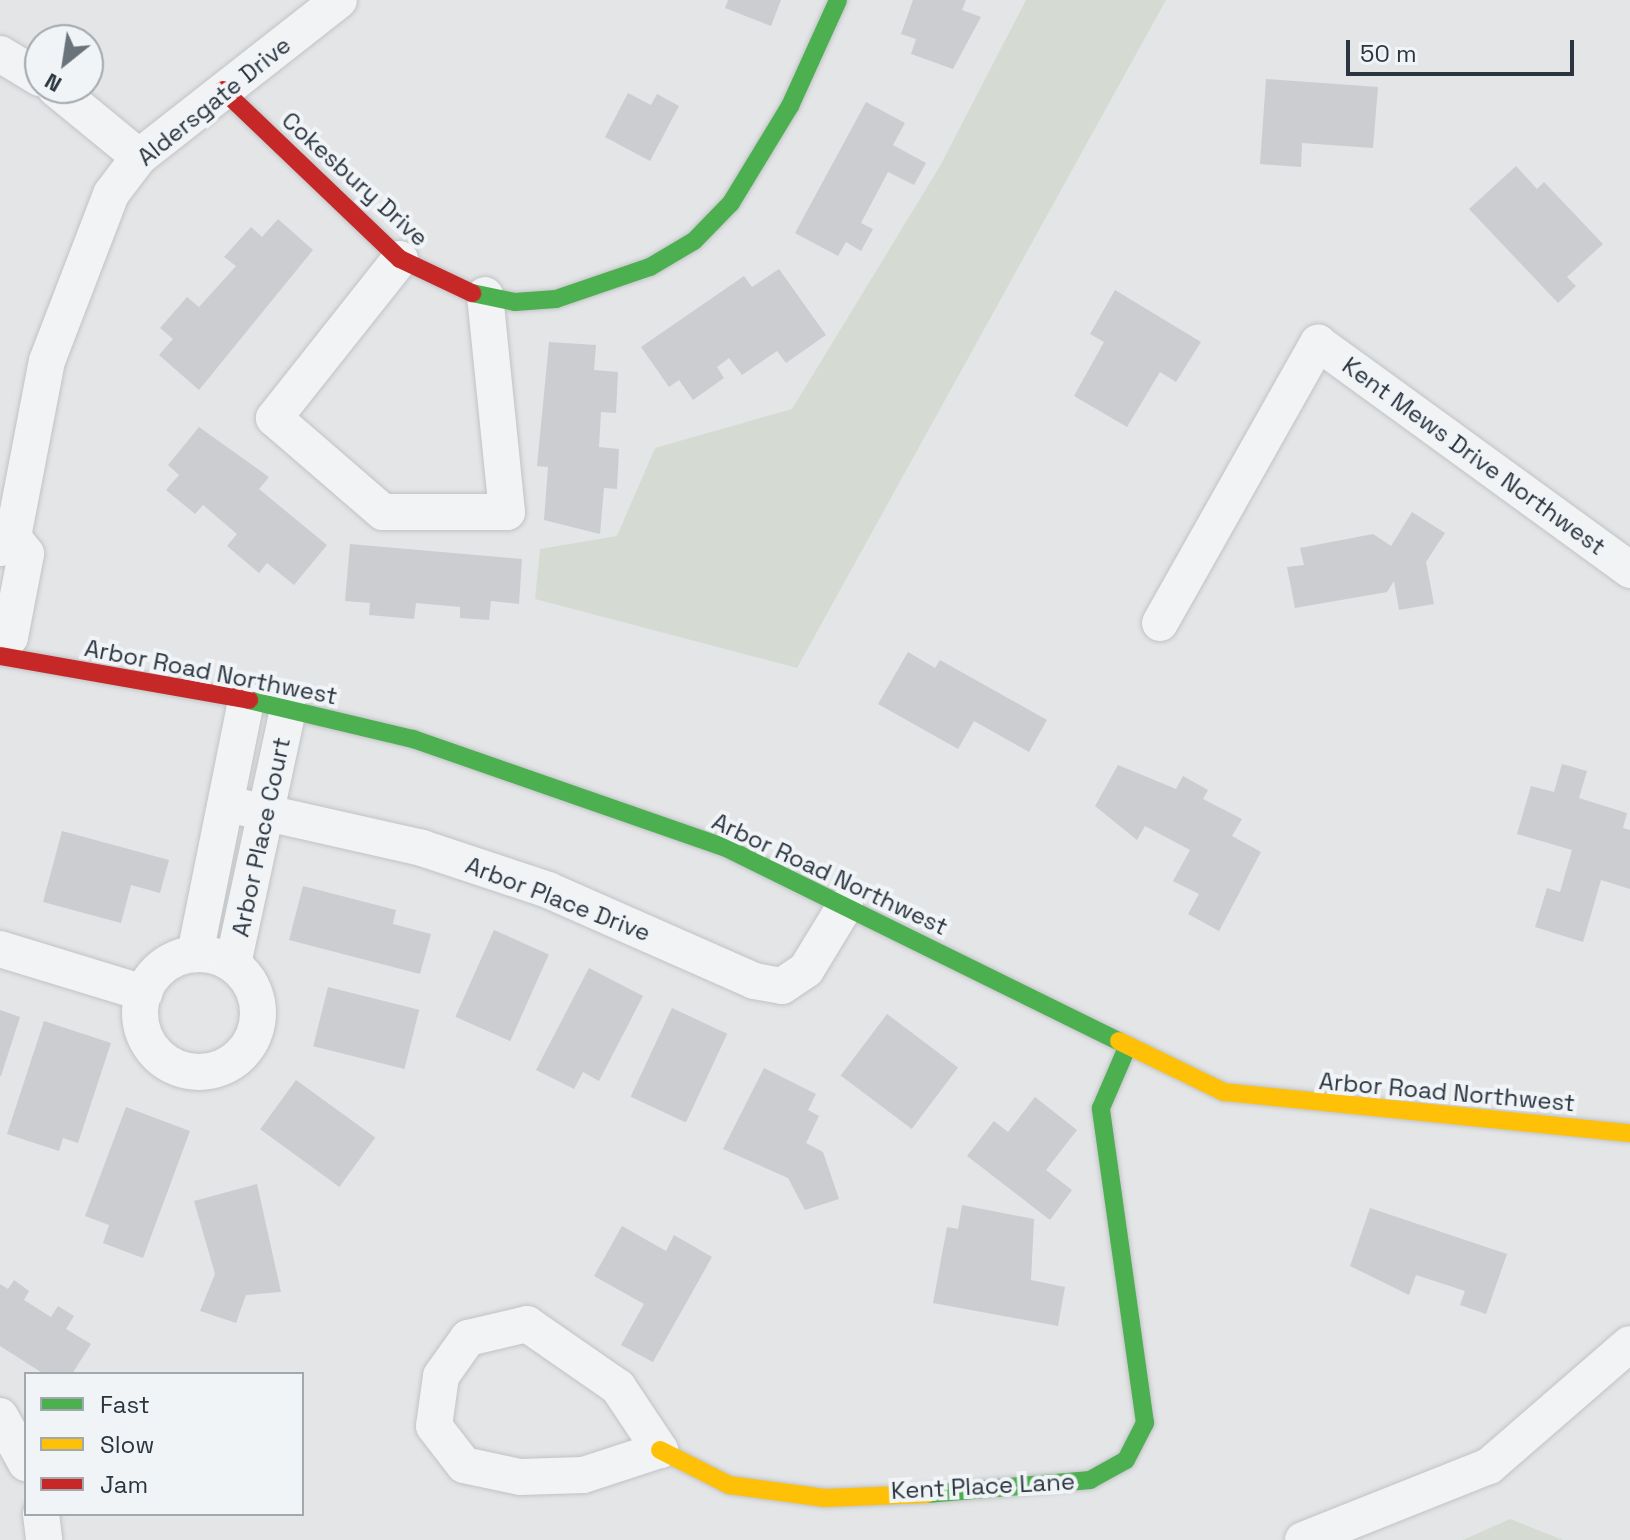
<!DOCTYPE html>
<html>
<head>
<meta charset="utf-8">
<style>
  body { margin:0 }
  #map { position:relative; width:1630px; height:1540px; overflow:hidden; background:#e3e5e7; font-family:"Space Grotesk",sans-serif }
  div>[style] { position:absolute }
  .green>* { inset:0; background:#d5dbd3 }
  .building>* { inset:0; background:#cbcdd0; transform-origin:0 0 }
  .roads { filter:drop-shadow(0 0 2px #c1c3c5) drop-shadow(0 0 2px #c1c3c5) }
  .street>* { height:36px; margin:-18px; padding:0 18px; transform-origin:18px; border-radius:18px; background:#f2f3f5 }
  .street>.ring { margin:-18px; padding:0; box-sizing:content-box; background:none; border:36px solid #f2f3f5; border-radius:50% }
  .fast>* { height:18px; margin:-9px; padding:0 9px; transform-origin:9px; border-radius:9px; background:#4caf50 }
  .slow>* { height:18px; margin:-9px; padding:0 9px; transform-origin:9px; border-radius:9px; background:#ffc107 }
  .jam>* { height:18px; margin:-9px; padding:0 9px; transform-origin:9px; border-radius:9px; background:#c62828 }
  span { translate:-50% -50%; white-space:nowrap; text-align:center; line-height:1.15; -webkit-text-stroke:8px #f1f4f7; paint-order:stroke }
  .street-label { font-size:24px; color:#2a3540 }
  .legend { position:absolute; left:24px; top:1372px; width:280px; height:144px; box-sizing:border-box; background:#f1f4f7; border:2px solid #a1a8ae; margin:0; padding:10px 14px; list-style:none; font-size:24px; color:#2a3540 }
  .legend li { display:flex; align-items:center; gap:16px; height:40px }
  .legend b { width:40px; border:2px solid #a1a8ae }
  .north { position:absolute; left:24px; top:24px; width:80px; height:80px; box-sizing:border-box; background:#f1f4f7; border:2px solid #a1a8ae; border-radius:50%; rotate:210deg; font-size:22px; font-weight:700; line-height:32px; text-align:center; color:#2a3540 }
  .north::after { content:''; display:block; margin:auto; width:28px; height:36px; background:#6b737a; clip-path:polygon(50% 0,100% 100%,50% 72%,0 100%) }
  .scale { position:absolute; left:1346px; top:40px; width:228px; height:36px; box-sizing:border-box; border:4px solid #2a3540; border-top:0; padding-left:10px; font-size:24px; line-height:28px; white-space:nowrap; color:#2a3540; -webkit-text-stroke:6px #f1f4f7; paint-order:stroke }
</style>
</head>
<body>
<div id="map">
  <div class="green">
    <i style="clip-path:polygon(1026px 0,1166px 0,797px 668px,535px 599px,540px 549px,617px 536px,655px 448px,792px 409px,940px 166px)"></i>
    <i style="clip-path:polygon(1510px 1519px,1563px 1540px,1463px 1540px)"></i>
  </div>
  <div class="building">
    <i style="clip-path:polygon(728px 0,781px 0,771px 26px,725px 8px)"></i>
    <i style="clip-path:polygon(913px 0,966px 0,962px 10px,981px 17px,953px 69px,911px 54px,916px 39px,901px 34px)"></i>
    <i style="clip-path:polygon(1266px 79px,1378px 87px,1373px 148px,1302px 143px,1301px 167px,1260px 164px)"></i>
    <i style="clip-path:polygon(628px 93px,651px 105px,657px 94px,679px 106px,650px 161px,605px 137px)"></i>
    <i style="clip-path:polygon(866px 102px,905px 123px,893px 145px,926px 163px,914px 185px,888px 172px,861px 223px,873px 229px,861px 251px,846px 242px,838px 256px,795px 233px)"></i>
    <i style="clip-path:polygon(1516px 166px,1537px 189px,1544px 182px,1603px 244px,1567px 277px,1576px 286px,1558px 303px,1469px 209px)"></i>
    <i style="clip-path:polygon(278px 219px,313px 250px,199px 390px,159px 355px,173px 339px,160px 328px,187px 297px,199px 307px,236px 266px,224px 257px,251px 227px,262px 237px)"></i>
    <i style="clip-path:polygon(779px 269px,826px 335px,786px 363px,777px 351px,742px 375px,729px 358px,717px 367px,724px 378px,693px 400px,679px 380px,669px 387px,641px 347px,744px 276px,752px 287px)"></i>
    <i style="clip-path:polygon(1115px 290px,1201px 342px,1176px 382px,1160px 372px,1127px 427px,1074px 396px,1104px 342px,1090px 334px)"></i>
    <i style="clip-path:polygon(549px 342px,596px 345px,594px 370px,618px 372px,616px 413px,601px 412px,599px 447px,619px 449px,617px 489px,604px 488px,600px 534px,544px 520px,548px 467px,537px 466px)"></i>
    <i style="clip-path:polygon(199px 427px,269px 477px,259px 489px,327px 545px,294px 585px,267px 563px,259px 573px,227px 546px,237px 534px,203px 505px,195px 514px,166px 490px,179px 475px,168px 465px)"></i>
    <i style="clip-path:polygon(1412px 512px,1445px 533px,1426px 562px,1434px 604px,1399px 610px,1394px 581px,1387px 592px,1295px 608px,1287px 567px,1304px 565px,1300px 548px,1373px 534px,1391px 546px)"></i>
    <i style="clip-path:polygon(350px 544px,522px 559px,519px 604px,491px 601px,489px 620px,460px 618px,460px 607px,416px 603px,414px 619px,369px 615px,370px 603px,345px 601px)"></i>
    <i style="clip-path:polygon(908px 652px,935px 668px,940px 660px,1047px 720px,1029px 752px,974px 721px,958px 749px,878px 704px)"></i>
    <i style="clip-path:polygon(1562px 764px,1587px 771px,1579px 798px,1627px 813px,1623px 828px,1630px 830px,1630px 889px,1601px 880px,1583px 942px,1535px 927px,1547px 888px,1560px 892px,1572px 850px,1517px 834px,1531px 786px,1554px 792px)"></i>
    <i style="clip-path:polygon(1118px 765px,1176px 789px,1183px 776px,1208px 790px,1203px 799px,1242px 819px,1232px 836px,1261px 852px,1219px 931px,1188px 914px,1199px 894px,1173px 881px,1190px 850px,1145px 826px,1137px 840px,1095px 806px)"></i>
    <i style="clip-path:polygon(62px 831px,169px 860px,160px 893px,131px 885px,121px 923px,43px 902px)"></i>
    <i style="clip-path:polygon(303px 886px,396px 910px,393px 924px,431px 934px,420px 974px,289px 940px)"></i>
    <i style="left:494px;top:930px;width:60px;height:95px;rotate:24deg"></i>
    <i style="clip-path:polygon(589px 968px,643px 996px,599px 1081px,583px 1072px,574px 1089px,536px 1070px)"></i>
    <i style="left:328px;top:987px;width:94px;height:61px;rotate:14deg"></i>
    <i style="left:672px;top:1008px;width:61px;height:98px;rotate:25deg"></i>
    <i style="clip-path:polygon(0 1010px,20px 1017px,1px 1076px,0 1076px)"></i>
    <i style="left:887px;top:1014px;width:89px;height:77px;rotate:37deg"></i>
    <i style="clip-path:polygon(44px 1021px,111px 1043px,78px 1143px,63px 1138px,59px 1151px,7px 1134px)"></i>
    <i style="clip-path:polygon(764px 1068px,816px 1094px,808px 1110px,819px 1116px,806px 1143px,823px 1152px,839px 1199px,805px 1210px,788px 1178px,723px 1149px)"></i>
    <i style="left:296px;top:1080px;width:98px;height:61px;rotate:36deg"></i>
    <i style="clip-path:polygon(1035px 1097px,1077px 1130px,1046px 1170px,1072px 1190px,1050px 1220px,967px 1156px,994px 1121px,1008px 1132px)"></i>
    <i style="clip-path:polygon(126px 1107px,190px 1131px,143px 1258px,103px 1243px,109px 1225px,85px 1216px)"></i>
    <i style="clip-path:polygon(257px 1184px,281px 1292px,246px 1295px,236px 1323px,200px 1311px,215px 1274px,194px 1201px)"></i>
    <i style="clip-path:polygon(962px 1205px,1034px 1219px,1031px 1280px,1065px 1287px,1058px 1326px,933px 1303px,947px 1227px,958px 1229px)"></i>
    <i style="clip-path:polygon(1370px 1208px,1507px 1254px,1486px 1314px,1460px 1305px,1465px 1291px,1416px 1275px,1409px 1295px,1350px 1266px)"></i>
    <i style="clip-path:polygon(622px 1226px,666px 1251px,674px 1235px,712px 1257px,653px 1362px,621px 1345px,644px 1304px,594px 1276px)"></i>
    <i style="clip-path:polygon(14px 1280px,29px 1291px,24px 1300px,51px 1317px,58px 1306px,74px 1316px,66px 1329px,91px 1344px,72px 1374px,44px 1374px,0 1346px,0 1284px,8px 1289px)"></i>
  </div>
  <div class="roads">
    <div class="street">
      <i style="left:0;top:54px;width:47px;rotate:31deg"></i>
      <i style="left:55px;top:88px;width:109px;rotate:39.4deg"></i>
      <i style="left:400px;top:259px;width:203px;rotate:128.4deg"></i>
      <i style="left:274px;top:418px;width:144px;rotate:40.8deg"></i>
      <i style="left:383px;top:512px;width:124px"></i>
      <i style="left:507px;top:512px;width:218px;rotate:-95.8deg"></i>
      <i style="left:0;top:548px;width:17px;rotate:-40deg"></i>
      <i style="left:13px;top:537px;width:179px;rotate:-79.1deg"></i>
      <i style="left:47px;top:361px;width:179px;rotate:-69deg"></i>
      <i style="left:111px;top:194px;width:46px;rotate:-52.9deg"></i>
      <i style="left:139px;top:157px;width:254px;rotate:-38.1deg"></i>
      <i style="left:1160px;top:623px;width:322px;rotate:-60.6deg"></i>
      <i style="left:1318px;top:343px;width:386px;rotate:36deg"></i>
      <i style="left:0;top:647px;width:14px;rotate:-45deg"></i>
      <i style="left:10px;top:637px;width:85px;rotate:-79.1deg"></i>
      <i style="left:26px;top:554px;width:21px;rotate:-127deg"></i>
      <i style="left:227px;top:804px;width:200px;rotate:12.7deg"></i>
      <i style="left:422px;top:848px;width:133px;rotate:18.4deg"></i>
      <i style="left:548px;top:890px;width:225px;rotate:23.8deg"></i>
      <i style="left:754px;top:981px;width:28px;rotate:10deg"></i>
      <i style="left:782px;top:986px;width:29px;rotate:-34deg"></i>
      <i style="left:806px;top:970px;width:75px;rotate:-58.6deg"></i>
      <i style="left:0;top:949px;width:151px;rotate:17deg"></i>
      <i style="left:195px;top:954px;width:259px;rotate:-78.6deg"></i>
      <i class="ring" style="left:140px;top:954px;width:82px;height:82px"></i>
      <i style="left:233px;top:964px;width:261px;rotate:-77.8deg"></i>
      <i style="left:527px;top:1324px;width:111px;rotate:34.7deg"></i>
      <i style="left:618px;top:1387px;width:76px;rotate:56.3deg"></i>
      <i style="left:660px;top:1450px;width:81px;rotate:162deg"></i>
      <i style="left:583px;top:1475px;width:63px;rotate:178.2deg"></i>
      <i style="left:520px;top:1477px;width:57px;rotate:-167.9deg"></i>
      <i style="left:464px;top:1465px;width:49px;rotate:-127.6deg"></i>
      <i style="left:434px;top:1426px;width:50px;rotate:-82deg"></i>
      <i style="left:441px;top:1376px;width:47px;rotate:-54.6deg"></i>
      <i style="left:468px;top:1338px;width:61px;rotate:-13.3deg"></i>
      <i style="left:0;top:1416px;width:54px;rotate:61deg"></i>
      <i style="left:41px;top:1514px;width:26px;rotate:83deg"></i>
      <i style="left:1303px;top:1540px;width:200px;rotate:-21.7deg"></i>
      <i style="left:1489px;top:1466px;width:186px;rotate:-40.9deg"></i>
    </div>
    <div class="fast">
      <i style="left:472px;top:293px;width:44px;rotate:11.8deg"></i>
      <i style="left:515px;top:302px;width:41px;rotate:-4.2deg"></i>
      <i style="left:556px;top:299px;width:99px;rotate:-18.8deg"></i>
      <i style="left:650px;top:267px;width:51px;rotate:-30.6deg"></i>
      <i style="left:694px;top:241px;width:53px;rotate:-45.8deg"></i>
      <i style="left:731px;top:203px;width:114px;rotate:-58.7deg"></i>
      <i style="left:790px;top:106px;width:116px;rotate:-65.6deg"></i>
      <i style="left:249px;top:700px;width:169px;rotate:13.4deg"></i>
      <i style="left:413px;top:739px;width:331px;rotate:19.2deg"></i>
      <i style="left:726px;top:848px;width:438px;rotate:26.2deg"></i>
      <i style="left:927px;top:1494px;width:164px;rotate:-4.9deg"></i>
      <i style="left:1090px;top:1480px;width:41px;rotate:-29.1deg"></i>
      <i style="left:1126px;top:1460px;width:42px;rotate:-62.8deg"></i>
      <i style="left:1145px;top:1423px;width:318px;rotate:-98deg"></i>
      <i style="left:1101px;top:1108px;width:63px;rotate:-66.7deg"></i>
    </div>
    <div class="slow">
      <i style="left:1119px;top:1041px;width:117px;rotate:25.9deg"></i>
      <i style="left:1224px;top:1092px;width:408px;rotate:5.8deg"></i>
      <i style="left:660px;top:1450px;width:77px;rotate:26.9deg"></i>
      <i style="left:729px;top:1485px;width:97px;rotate:7.7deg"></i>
      <i style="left:825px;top:1498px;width:102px;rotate:-2.2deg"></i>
    </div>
    <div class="jam">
      <i style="left:223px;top:90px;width:245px;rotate:43.7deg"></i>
      <i style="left:400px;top:259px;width:80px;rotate:25.3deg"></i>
      <i style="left:0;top:656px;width:253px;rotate:10deg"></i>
    </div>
  </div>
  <div class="street-label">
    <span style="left:214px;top:101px;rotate:-39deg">Aldersgate Drive</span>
    <span style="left:355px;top:179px;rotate:42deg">Cokesbury Drive</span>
    <span style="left:1474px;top:456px;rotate:36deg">Kent Mews Drive Northwest</span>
    <span style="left:211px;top:672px;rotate:11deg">Arbor Road Northwest</span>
    <span style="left:261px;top:837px;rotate:-78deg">Arbor Place Court</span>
    <span style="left:830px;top:874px;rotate:25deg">Arbor Road Northwest</span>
    <span style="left:558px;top:899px;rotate:21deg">Arbor Place Drive</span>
    <span style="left:1447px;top:1092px;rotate:5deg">Arbor Road Northwest</span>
    <span style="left:983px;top:1486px;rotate:-3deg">Kent Place Lane</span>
  </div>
  <ul class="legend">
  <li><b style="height:10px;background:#4caf50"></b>Fast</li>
  <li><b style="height:10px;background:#ffc107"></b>Slow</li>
  <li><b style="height:10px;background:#c62828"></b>Jam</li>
  </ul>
  <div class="north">N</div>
  <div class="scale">50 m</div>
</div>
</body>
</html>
